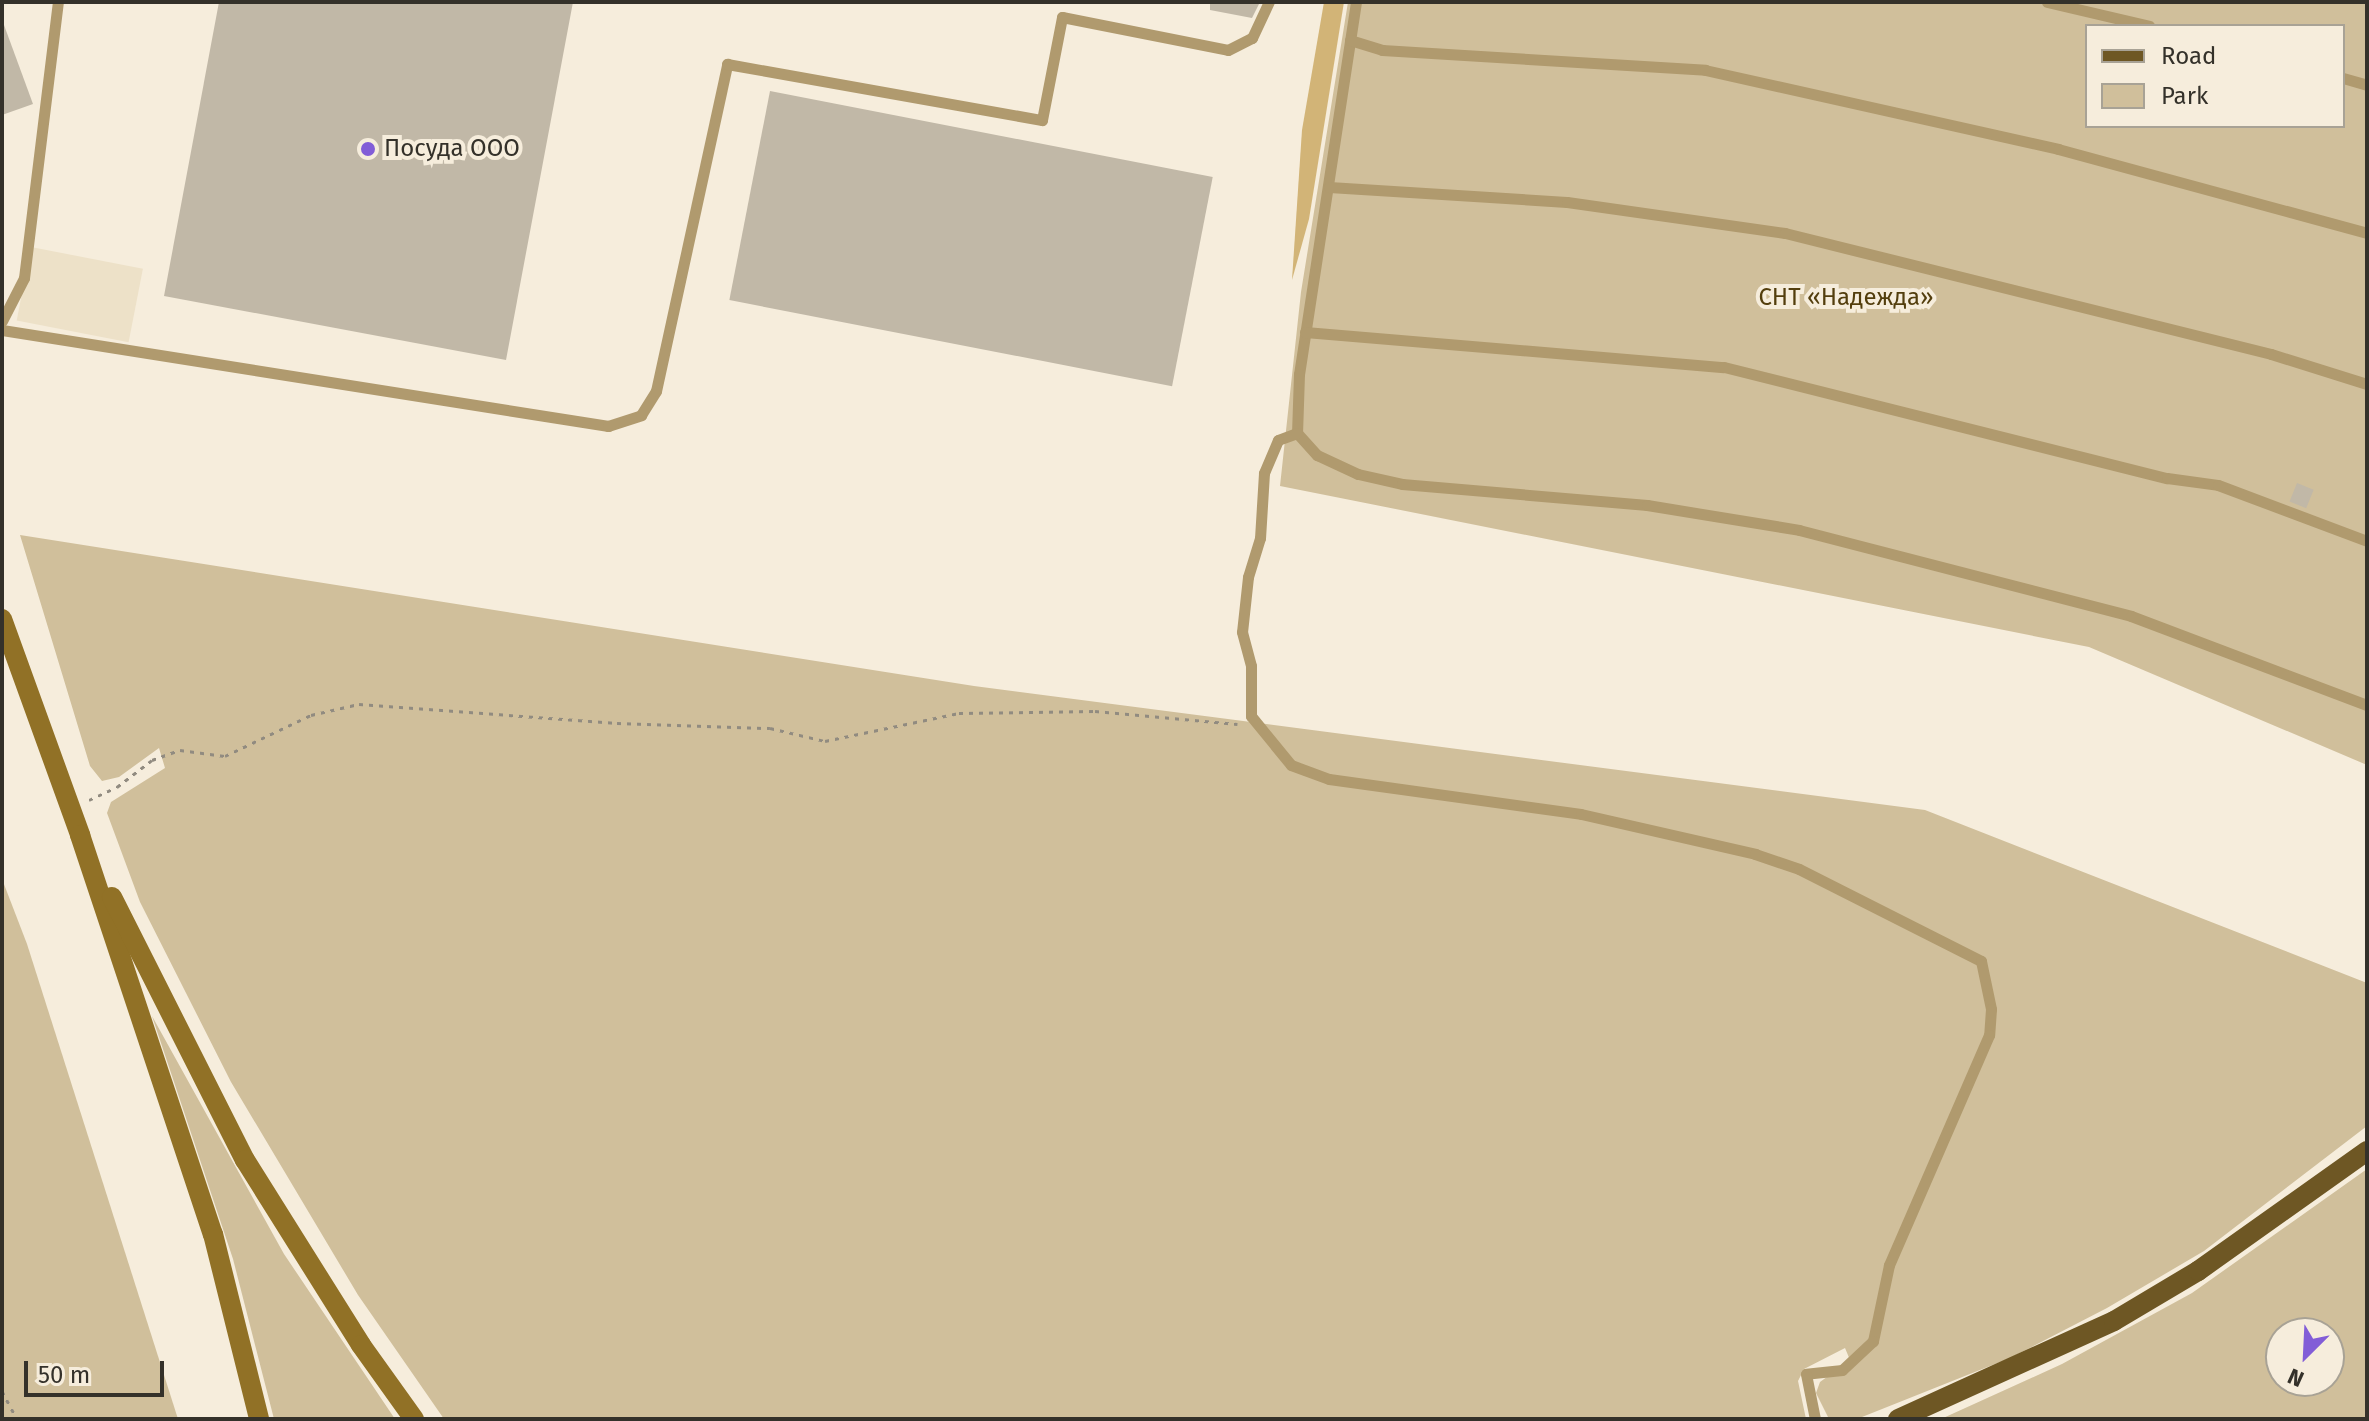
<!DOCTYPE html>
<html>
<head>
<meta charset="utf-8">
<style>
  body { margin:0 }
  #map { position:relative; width:2369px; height:1421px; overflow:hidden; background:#f6eddc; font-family:"Fira Sans",sans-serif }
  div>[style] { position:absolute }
  .built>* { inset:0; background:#ede1c8; transform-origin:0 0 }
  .green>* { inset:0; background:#d0bf9b }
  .forest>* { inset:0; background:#d2b477 }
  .building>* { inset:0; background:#c1b8a7; transform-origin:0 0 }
  .path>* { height:3px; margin-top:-1.5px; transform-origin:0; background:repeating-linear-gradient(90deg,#918b80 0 4px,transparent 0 10px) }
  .lane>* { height:11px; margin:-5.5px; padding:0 5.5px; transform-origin:5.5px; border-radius:5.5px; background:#b09a6e }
  .secondary>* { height:20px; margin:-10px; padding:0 10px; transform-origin:10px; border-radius:10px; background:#917126 }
  .primary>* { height:20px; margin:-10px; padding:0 10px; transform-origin:10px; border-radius:10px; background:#6e5724 }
  .dots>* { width:22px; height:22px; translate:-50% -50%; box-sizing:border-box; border:4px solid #f6eddc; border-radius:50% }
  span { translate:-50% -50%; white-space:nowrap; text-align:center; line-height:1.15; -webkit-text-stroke:8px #f6eddc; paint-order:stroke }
  .poi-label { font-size:24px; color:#34312a }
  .left { translate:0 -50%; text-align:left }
  .park-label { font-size:24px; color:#533e0d }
  .frame { position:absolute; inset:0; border:4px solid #34312a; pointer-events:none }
  .legend { position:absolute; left:2085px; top:24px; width:260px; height:104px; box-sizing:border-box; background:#f6eddc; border:2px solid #a8a295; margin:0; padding:10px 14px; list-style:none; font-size:24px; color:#34312a }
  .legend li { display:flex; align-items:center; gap:16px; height:40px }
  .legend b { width:40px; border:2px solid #a8a295 }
  .north { position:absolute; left:2265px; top:1317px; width:80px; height:80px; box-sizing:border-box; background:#f6eddc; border:2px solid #a8a295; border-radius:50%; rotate:204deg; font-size:22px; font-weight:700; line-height:32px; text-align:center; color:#34312a }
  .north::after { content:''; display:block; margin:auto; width:28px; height:36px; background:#825dd7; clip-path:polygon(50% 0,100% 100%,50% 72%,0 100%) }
  .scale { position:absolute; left:24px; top:1361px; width:140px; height:36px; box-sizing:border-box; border:4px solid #34312a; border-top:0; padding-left:10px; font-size:24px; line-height:28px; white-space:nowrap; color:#34312a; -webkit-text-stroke:6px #f6eddc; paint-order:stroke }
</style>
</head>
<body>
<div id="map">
  <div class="built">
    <i style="left:31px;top:247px;width:114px;height:75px;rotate:11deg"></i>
  </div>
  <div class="green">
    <i style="clip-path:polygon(evenodd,1348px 2px,2367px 2px,2367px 765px,2089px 647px,1280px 486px,1301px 292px,1348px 2px,2087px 26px,2343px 26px,2343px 126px,2087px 126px,2087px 26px)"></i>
    <i style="clip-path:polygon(20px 535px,974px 686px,1925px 810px,2367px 983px,2367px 1126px,2204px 1251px,2107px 1308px,2010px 1358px,1857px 1419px,1829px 1419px,1816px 1393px,1820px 1382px,1850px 1360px,1845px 1348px,1804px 1369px,1798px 1381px,1806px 1419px,444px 1419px,358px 1295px,231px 1082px,140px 902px,107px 813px,111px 802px,165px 768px,159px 748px,119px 777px,102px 781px,90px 766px)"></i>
    <i style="clip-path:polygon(2px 879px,27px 944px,178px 1419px,3px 1419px)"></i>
    <i style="clip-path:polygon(152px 1016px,284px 1254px,395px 1419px,274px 1419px,233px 1259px)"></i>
    <i style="clip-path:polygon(evenodd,2367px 1169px,2367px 1419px,1941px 1419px,2062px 1364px,2192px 1293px,2367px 1169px,2329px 1333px,2329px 1381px,2281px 1381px,2281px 1333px,2329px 1333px)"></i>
  </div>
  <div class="forest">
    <i style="clip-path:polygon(1324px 2px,1344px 2px,1309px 219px,1292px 280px,1302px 130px)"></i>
  </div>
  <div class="building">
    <i style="clip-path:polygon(219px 2px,573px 2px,506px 360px,164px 296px)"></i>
    <i style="clip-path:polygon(1210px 2px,1260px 2px,1252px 18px,1210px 10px)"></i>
    <i style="clip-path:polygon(4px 25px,33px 104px,2px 115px,2px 26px)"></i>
    <i style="left:770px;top:91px;width:451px;height:213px;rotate:11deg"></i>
    <i style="left:2297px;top:483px;width:18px;height:20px;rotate:22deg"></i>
  </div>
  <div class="path">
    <i style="left:89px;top:800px;width:31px;rotate:-25deg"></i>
    <i style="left:117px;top:787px;width:44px;rotate:-37.6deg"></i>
    <i style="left:152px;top:760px;width:30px;rotate:-20deg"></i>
    <i style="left:180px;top:750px;width:45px;rotate:7.6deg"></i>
    <i style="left:225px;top:756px;width:95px;rotate:-25.5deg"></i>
    <i style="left:311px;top:715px;width:49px;rotate:-12.9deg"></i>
    <i style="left:359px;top:704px;width:259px;rotate:4.2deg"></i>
    <i style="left:617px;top:723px;width:153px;rotate:1.9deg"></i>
    <i style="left:770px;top:728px;width:57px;rotate:13.3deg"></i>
    <i style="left:825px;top:741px;width:137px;rotate:-11.8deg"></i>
    <i style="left:959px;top:713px;width:136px;rotate:-0.8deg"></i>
    <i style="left:1095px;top:711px;width:143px;rotate:5.2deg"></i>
    <i style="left:2px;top:1391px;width:32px;rotate:62deg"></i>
  </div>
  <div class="lane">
    <i style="left:1356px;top:2px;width:376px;rotate:98.7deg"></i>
    <i style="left:1299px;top:374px;width:59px;rotate:91.9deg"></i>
    <i style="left:1297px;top:433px;width:30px;rotate:48deg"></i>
    <i style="left:1317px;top:455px;width:45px;rotate:24.9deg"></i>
    <i style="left:1358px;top:474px;width:45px;rotate:12.8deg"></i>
    <i style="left:1402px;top:484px;width:246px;rotate:4.9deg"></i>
    <i style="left:1647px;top:505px;width:154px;rotate:9.3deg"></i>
    <i style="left:1799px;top:530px;width:343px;rotate:14.5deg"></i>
    <i style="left:2131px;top:616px;width:252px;rotate:20.7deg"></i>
    <i style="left:2047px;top:2px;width:105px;rotate:13.2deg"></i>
    <i style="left:1350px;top:40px;width:34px;rotate:17deg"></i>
    <i style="left:1382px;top:50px;width:324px;rotate:3.5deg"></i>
    <i style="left:1705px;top:70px;width:362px;rotate:12.6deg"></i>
    <i style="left:2058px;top:149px;width:320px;rotate:15.2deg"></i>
    <i style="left:2343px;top:78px;width:25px;rotate:16deg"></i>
    <i style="left:1329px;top:187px;width:238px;rotate:3.6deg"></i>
    <i style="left:1567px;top:202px;width:220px;rotate:8.1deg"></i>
    <i style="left:1785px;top:233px;width:501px;rotate:13.98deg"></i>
    <i style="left:2271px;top:354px;width:101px;rotate:17.4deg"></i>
    <i style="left:2px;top:321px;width:48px;rotate:-62.9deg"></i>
    <i style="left:24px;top:278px;width:278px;rotate:-83deg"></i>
    <i style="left:2px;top:330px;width:614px;rotate:9deg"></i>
    <i style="left:608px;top:426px;width:35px;rotate:-18deg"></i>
    <i style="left:641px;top:415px;width:28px;rotate:-58deg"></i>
    <i style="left:656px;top:391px;width:335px;rotate:-77.7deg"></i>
    <i style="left:727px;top:64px;width:320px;rotate:10.1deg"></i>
    <i style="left:1042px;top:120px;width:105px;rotate:-79deg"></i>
    <i style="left:1062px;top:17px;width:169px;rotate:11.2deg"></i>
    <i style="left:1228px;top:50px;width:27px;rotate:-27deg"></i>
    <i style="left:1252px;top:38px;width:40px;rotate:-65deg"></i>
    <i style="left:1305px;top:332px;width:420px;rotate:4.8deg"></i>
    <i style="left:1724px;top:367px;width:457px;rotate:14.1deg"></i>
    <i style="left:2167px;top:478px;width:51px;rotate:7.8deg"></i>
    <i style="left:2218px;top:485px;width:159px;rotate:20.6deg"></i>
    <i style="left:1297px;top:433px;width:20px;rotate:160deg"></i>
    <i style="left:1278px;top:440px;width:36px;rotate:113deg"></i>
    <i style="left:1264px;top:473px;width:65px;rotate:93.5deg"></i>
    <i style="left:1260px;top:538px;width:41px;rotate:107.1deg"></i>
    <i style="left:1248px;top:577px;width:55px;rotate:96.2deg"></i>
    <i style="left:1242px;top:632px;width:35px;rotate:75deg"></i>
    <i style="left:1251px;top:666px;width:50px;rotate:90deg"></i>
    <i style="left:1251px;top:716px;width:63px;rotate:50.8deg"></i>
    <i style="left:1291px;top:765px;width:40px;rotate:20.2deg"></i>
    <i style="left:1329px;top:779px;width:254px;rotate:7.9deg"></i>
    <i style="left:1581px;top:814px;width:179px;rotate:12.9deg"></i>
    <i style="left:1755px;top:854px;width:46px;rotate:18.8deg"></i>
    <i style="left:1799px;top:869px;width:204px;rotate:26.8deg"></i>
    <i style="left:1981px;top:961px;width:49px;rotate:78.2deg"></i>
    <i style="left:1991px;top:1009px;width:26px;rotate:94deg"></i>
    <i style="left:1989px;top:1035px;width:251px;rotate:113.5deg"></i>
    <i style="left:1889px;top:1265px;width:78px;rotate:101.9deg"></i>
    <i style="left:1873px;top:1341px;width:42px;rotate:136.9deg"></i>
    <i style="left:1842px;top:1370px;width:36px;rotate:174deg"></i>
    <i style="left:1806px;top:1374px;width:46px;rotate:78.7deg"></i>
  </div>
  <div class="secondary">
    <i style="left:2px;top:619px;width:230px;rotate:70.1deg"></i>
    <i style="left:80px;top:835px;width:421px;rotate:71.6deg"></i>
    <i style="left:213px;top:1234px;width:191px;rotate:76deg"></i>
    <i style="left:112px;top:897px;width:295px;rotate:63.2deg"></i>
    <i style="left:245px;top:1160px;width:218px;rotate:57.9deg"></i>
    <i style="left:361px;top:1345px;width:91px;rotate:54.4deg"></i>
  </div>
  <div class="primary">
    <i style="left:1898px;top:1419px;width:237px;rotate:-24.4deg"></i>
    <i style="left:2114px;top:1321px;width:98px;rotate:-30.8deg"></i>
    <i style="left:2198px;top:1271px;width:207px;rotate:-35.4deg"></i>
  </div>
  <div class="dots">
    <i style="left:368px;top:149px;background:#825dd7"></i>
  </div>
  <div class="poi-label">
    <span class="left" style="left:384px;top:149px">Посуда ООО</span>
  </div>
  <div class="park-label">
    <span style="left:1846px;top:298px">СНТ «Надежда»</span>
  </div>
  <div class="frame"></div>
  <ul class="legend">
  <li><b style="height:10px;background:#6e5724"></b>Road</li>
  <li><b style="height:22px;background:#d0bf9b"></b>Park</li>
  </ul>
  <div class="north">N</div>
  <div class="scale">50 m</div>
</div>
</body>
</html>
